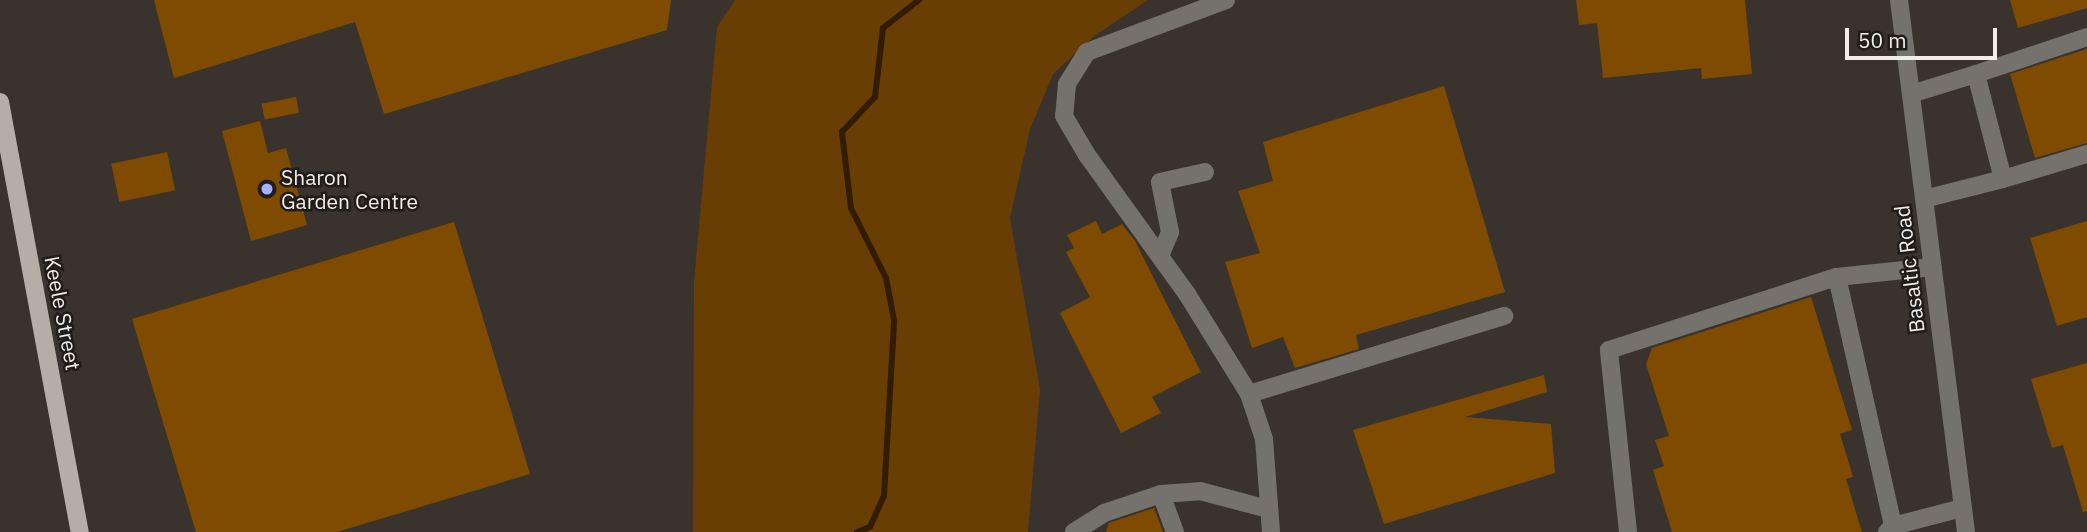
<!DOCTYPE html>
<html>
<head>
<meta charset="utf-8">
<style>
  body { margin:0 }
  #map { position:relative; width:2087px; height:532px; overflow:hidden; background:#3a332d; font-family:"IBM Plex Sans",sans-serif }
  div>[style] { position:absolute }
  .green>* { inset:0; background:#693e05 }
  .stream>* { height:6px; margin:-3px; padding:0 3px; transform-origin:3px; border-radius:3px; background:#321c03 }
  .building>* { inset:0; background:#7f4b00; transform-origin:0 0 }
  .minor>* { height:18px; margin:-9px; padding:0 9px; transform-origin:9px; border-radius:9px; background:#75726e }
  .major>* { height:18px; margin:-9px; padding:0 9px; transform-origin:9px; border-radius:9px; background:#b5aea7 }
  .dots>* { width:19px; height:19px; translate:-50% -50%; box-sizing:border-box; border:4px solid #1f1c19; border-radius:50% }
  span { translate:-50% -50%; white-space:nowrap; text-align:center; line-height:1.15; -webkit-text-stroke:5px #1f1c19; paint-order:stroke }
  .poi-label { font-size:21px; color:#f2ede9 }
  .left { translate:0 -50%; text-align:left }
  .street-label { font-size:21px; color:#f2ede9 }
  .scale { position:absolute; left:1845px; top:28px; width:152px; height:32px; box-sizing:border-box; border:4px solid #f2ede9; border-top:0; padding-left:9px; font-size:21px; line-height:24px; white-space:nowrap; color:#f2ede9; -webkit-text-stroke:5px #1f1c19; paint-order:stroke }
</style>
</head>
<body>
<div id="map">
  <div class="green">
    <i style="clip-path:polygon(735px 0,1148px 0,1093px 37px,1053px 74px,1030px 129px,1010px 218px,1040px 389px,1028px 532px,693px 532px,694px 282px,717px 27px)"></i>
  </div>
  <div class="stream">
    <i style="left:857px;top:532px;width:14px;rotate:-21deg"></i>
    <i style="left:870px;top:527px;width:34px;rotate:-66deg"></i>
    <i style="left:884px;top:496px;width:176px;rotate:-86.7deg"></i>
    <i style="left:894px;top:320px;width:43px;rotate:-100.8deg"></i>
    <i style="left:886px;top:278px;width:78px;rotate:-116.6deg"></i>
    <i style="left:851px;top:208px;width:77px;rotate:-96.8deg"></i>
    <i style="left:842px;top:132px;width:48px;rotate:-46.7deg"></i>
    <i style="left:875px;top:97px;width:69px;rotate:-83.4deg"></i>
    <i style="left:883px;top:28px;width:46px;rotate:-37.9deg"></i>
  </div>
  <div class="building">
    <i style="clip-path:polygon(154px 0,671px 0,667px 30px,384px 114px,355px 22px,174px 78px)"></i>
    <i style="clip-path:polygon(1576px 0,1745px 0,1752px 74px,1702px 79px,1701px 68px,1603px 78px,1597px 23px,1579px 25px)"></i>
    <i style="clip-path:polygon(2010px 0,2087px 0,2087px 8px,2018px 28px)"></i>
    <i style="clip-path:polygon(2087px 49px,2087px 143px,2035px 158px,2010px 74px)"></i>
    <i style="clip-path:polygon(1444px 86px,1505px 292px,1356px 335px,1359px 349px,1295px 368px,1283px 337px,1252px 348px,1225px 262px,1260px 253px,1238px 191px,1273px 181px,1263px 142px)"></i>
    <i style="left:296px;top:97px;width:16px;height:35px;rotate:79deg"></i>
    <i style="clip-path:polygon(260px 121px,268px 153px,286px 148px,307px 225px,251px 241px,222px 131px)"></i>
    <i style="left:167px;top:152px;width:39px;height:57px;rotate:78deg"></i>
    <i style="clip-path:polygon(1096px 221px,1102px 234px,1122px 224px,1135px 241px,1201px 372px,1152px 397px,1161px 413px,1121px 433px,1060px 313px,1090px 297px,1066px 252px,1074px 248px,1067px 235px)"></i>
    <i style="clip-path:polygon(2087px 221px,2087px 317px,2057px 326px,2030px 238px)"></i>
    <i style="clip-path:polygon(454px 222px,530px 474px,337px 532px,196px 532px,132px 319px)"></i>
    <i style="clip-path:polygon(1811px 297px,1852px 430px,1840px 434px,1853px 477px,1846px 479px,1862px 532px,1672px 532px,1653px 470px,1664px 466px,1655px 440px,1669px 436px,1646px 364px,1652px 348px)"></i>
    <i style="clip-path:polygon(2087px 363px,2087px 511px,2083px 512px,2063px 445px,2052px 448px,2031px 379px)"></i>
    <i style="clip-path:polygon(1544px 375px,1547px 392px,1465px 417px,1551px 424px,1555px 473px,1384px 524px,1353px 430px)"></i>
    <i style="clip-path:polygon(1154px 508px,1163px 532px,1106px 532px,1109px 523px)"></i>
  </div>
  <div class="minor">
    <i style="left:1226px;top:0;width:148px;rotate:159.5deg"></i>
    <i style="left:1087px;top:52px;width:38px;rotate:122deg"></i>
    <i style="left:1067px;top:84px;width:32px;rotate:95deg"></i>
    <i style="left:1064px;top:116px;width:45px;rotate:59.5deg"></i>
    <i style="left:1087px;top:155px;width:171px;rotate:54.3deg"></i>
    <i style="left:1187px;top:294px;width:118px;rotate:58.2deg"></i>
    <i style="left:1899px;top:0;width:536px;rotate:82.82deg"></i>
    <i style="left:1976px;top:74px;width:117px;rotate:-18.4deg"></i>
    <i style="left:1911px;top:94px;width:68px;rotate:-17.1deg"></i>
    <i style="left:1976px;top:74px;width:108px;rotate:75.6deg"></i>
    <i style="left:2003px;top:179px;width:81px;rotate:165.8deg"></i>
    <i style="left:2003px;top:179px;width:88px;rotate:-16.6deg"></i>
    <i style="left:1160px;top:256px;width:26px;rotate:-67deg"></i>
    <i style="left:1170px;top:232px;width:51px;rotate:-101.3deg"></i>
    <i style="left:1160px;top:182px;width:46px;rotate:-12.5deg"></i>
    <i style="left:1837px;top:277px;width:255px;rotate:77.3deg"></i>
    <i style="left:1161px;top:494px;width:39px;rotate:-4deg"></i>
    <i style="left:1200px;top:491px;width:70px;rotate:14.8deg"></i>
    <i style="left:1074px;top:532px;width:36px;rotate:-32deg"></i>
    <i style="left:1104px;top:513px;width:60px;rotate:-18.4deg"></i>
    <i style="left:1161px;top:494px;width:40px;rotate:69.8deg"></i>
    <i style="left:1271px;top:532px;width:93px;rotate:-94.3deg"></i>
    <i style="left:1264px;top:439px;width:47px;rotate:-108.4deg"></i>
    <i style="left:1249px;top:394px;width:267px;rotate:-17deg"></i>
    <i style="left:1628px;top:532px;width:183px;rotate:-96deg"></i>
    <i style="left:1609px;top:350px;width:239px;rotate:-17.8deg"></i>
    <i style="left:1837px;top:277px;width:96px;rotate:-6deg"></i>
    <i style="left:1887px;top:532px;width:8px;rotate:-45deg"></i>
    <i style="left:1893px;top:526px;width:71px;rotate:-14.6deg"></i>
  </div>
  <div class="major">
    <i style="left:0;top:102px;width:437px;rotate:79.5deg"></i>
  </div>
  <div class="dots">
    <i style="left:267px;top:189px;background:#a4b2fc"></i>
  </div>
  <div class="poi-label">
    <span class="left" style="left:281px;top:189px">Sharon<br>Garden Centre</span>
  </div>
  <div class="street-label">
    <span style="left:1909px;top:269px;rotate:-97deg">Basaltic Road</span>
    <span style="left:63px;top:313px;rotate:79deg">Keele Street</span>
  </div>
  <div class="scale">50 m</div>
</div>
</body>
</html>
